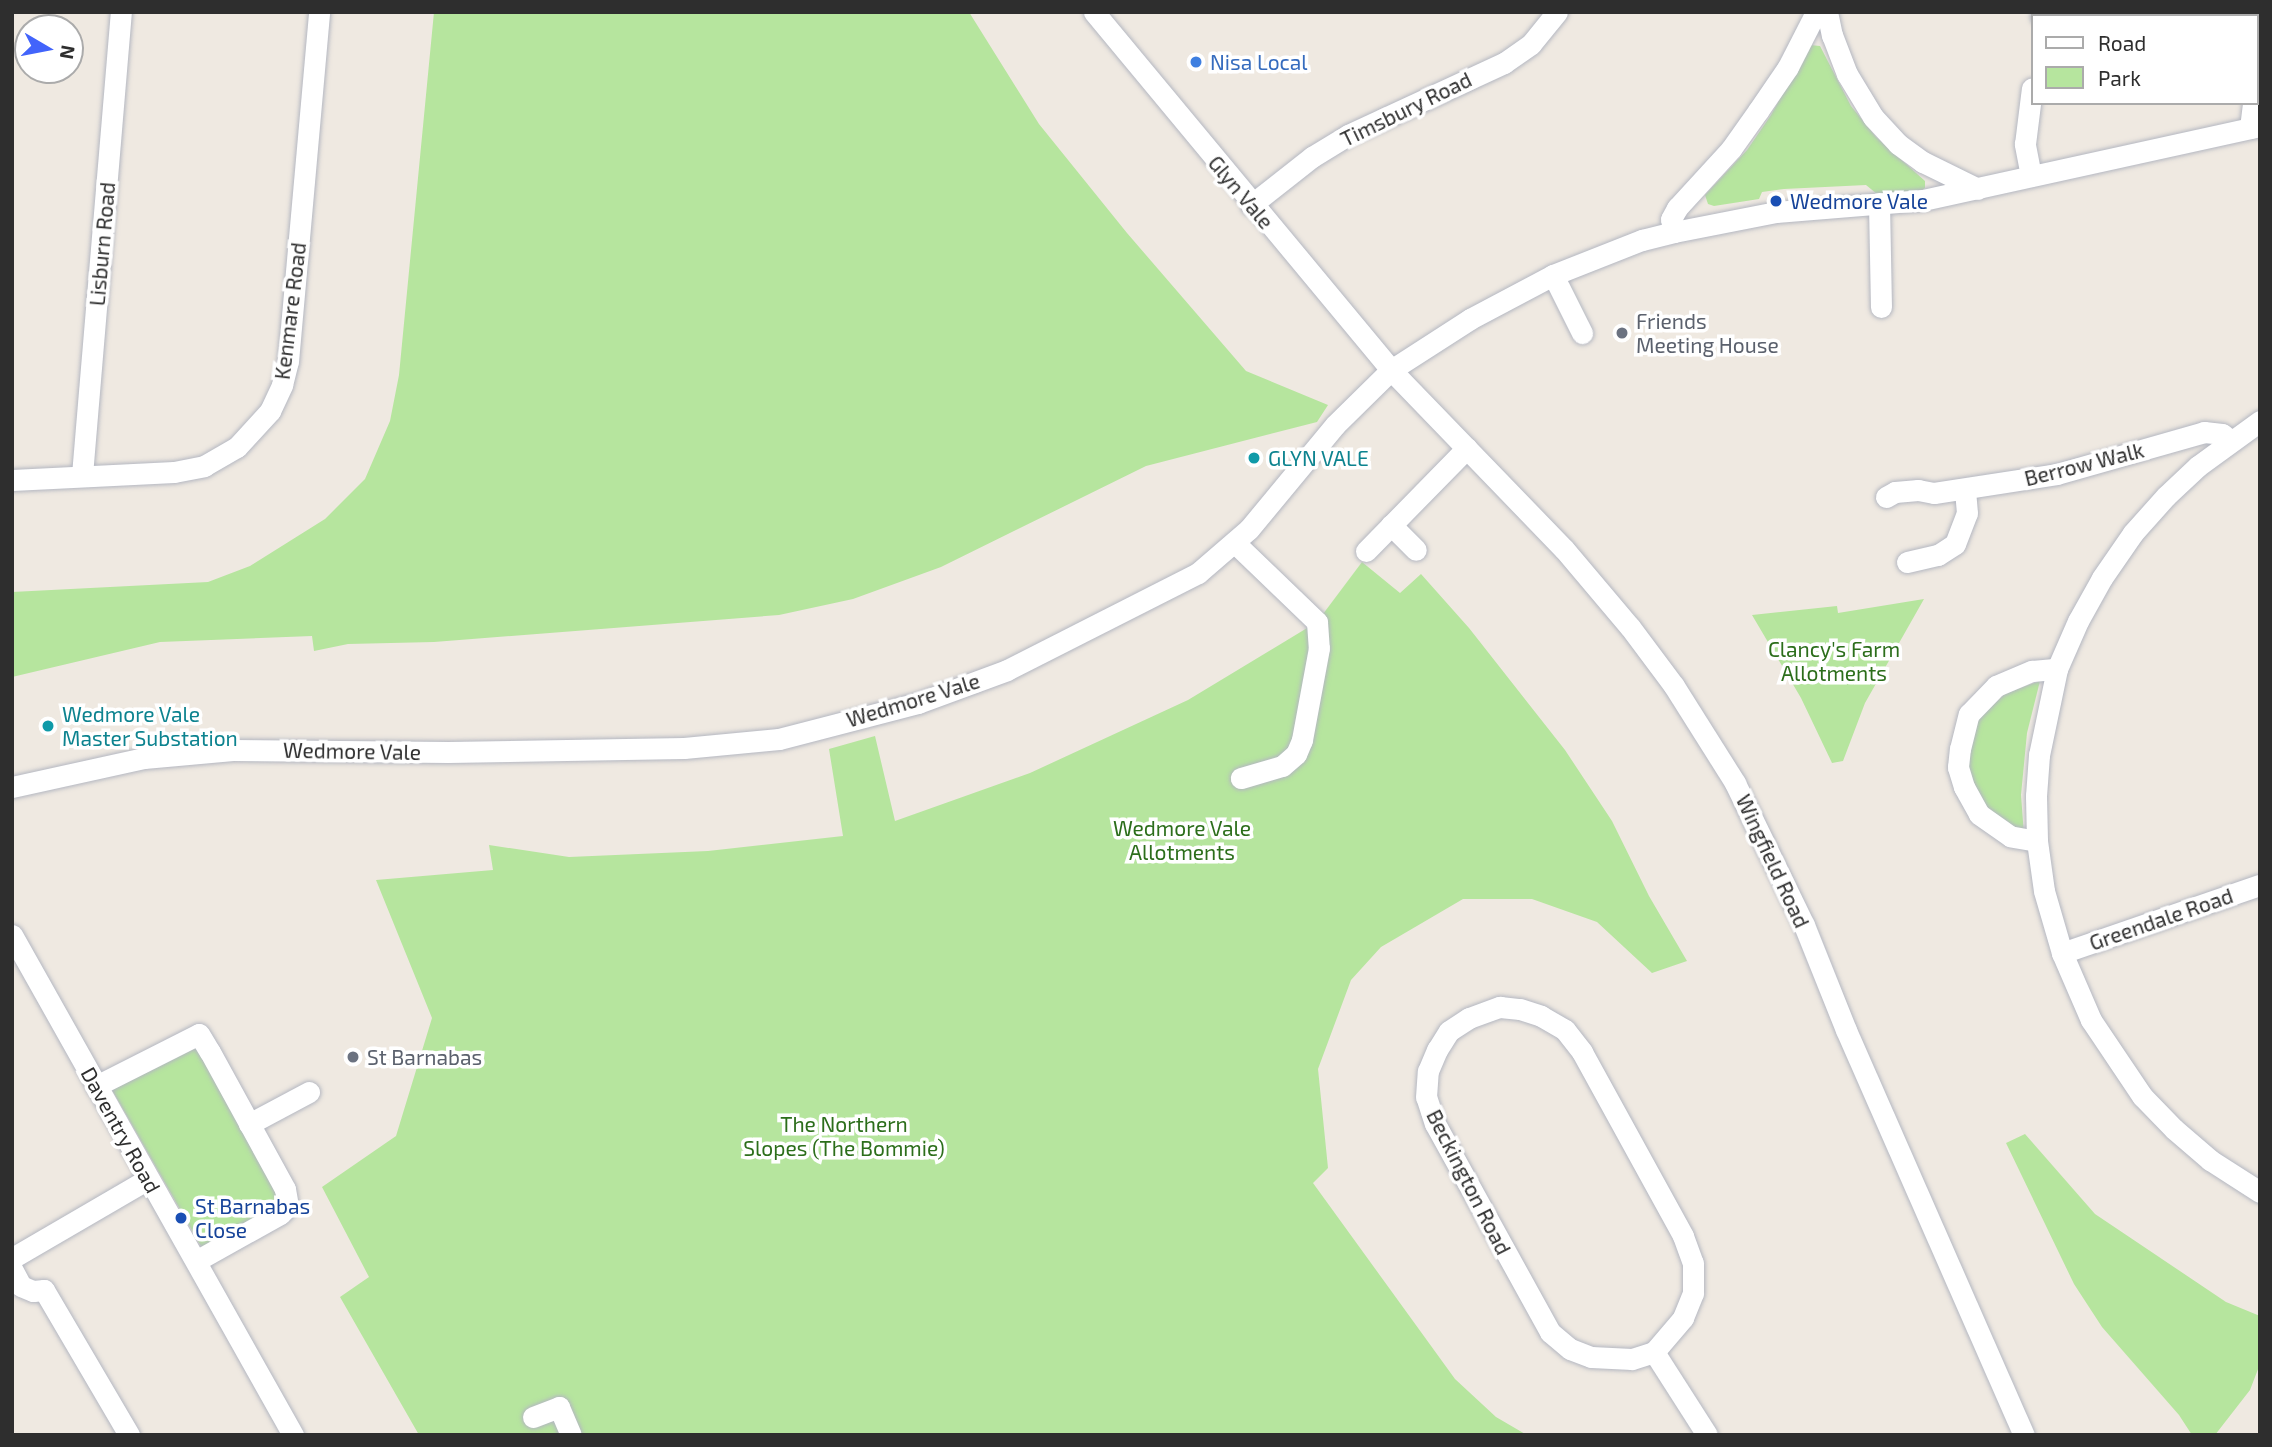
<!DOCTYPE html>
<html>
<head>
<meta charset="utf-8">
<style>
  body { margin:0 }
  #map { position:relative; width:2272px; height:1447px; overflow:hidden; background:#efe9e1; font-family:"Exo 2",sans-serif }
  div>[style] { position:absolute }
  .green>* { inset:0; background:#b6e59e }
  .roads { filter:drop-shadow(0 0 2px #b4b7c1) drop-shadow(0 0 2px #b4b7c1) }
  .minor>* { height:21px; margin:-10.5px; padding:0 10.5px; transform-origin:10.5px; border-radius:10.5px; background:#fff }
  .dots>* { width:19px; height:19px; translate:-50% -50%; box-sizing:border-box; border:4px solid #fff; border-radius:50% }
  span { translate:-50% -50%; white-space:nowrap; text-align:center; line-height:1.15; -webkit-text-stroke:7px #fff; paint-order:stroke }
  .shop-label { font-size:21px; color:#366cbe }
  .left { translate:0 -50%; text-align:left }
  .street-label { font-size:21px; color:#2e2e2e }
  .transit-label { font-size:21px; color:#164399 }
  .worship-label { font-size:21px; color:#5b616d }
  .culture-label { font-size:21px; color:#0d838f }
  .park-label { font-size:21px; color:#2c6e1b }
  .frame { position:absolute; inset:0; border:14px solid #2e2e2e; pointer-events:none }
  .legend { position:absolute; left:2031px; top:14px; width:228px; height:91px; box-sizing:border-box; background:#fff; border:2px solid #ababab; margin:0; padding:9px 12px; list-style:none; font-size:21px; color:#2e2e2e }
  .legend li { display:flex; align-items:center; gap:14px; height:35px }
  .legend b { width:35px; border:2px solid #ababab }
  .north { position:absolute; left:14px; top:14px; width:70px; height:70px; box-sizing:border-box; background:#fff; border:2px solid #ababab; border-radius:50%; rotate:100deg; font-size:19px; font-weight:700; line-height:28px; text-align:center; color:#2e2e2e }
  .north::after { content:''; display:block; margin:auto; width:24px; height:32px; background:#4264fb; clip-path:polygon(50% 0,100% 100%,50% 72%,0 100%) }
</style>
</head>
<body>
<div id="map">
  <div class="green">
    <i style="clip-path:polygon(434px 12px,969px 12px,1039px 124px,1127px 233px,1246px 371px,1328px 405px,1317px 422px,1146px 466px,941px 567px,853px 599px,779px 615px,434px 642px,348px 644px,314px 651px,312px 636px,160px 642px,12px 677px,12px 592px,208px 582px,250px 566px,325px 519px,365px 479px,390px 421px,399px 375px)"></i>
    <i style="clip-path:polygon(1810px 45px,1820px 46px,1851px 106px,1876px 137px,1925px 181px,1925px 188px,1918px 193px,1877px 194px,1866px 185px,1784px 189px,1762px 192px,1759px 199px,1714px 206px,1708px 204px,1705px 195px,1747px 150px,1771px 115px)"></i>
    <i style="clip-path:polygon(1362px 562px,1400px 593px,1421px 574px,1469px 628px,1565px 750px,1612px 821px,1649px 896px,1687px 961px,1652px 973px,1597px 922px,1532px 899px,1463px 899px,1381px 947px,1351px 980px,1318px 1069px,1328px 1168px,1313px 1183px,1455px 1379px,1496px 1417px,1527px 1435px,419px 1435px,340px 1297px,369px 1277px,322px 1187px,396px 1136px,432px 1018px,376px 880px,493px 870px,489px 845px,569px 857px,708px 851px,843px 836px,829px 749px,875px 736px,895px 821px,1030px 773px,1188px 700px,1317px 622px)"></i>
    <i style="clip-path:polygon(1924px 599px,1865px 703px,1843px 761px,1832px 763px,1801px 698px,1752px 615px,1837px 606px,1838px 613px)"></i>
    <i style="clip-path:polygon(2040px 681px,2027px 733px,2021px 795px,2024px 835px,1998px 821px,1977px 797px,1967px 766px,1973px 730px,1980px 717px,2006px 693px)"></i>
    <i style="clip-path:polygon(185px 1048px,196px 1049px,205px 1057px,285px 1204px,202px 1248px,111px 1088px)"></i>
    <i style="clip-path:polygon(2025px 1134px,2095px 1214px,2226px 1302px,2260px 1316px,2260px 1364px,2250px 1390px,2215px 1435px,2192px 1435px,2179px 1415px,2102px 1327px,2074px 1284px,2006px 1143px)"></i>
  </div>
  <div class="roads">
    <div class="minor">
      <i style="left:1094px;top:12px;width:465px;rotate:50.3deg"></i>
      <i style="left:1391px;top:370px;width:249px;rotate:46deg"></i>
      <i style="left:1564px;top:549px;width:102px;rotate:49.8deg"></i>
      <i style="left:1630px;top:627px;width:74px;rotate:53.3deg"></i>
      <i style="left:1674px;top:686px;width:115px;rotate:57.8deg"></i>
      <i style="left:1735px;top:783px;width:158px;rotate:64.1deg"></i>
      <i style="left:1804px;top:925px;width:113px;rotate:68.2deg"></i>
      <i style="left:1846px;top:1030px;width:442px;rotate:66.3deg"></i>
      <i style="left:1827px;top:12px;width:24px;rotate:78deg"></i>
      <i style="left:1832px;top:35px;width:42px;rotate:69deg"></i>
      <i style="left:1847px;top:74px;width:50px;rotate:58.8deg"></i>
      <i style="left:1873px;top:117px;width:37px;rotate:47deg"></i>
      <i style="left:1898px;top:144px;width:31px;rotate:36deg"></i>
      <i style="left:1923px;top:162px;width:61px;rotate:26.1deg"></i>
      <i style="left:2041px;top:16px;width:4px;rotate:-76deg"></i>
      <i style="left:2256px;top:76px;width:27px;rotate:-82deg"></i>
      <i style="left:2250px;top:128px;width:25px;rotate:-83deg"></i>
      <i style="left:2031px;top:176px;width:33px;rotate:-101deg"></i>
      <i style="left:2025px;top:144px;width:56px;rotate:-82.9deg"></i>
      <i style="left:1879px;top:203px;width:104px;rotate:88.9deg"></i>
      <i style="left:1251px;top:205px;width:78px;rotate:-38.2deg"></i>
      <i style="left:1312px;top:157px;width:42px;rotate:-31.4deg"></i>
      <i style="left:1348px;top:135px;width:172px;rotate:-24.8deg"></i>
      <i style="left:1504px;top:63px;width:33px;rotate:-35deg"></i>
      <i style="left:1531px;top:44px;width:41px;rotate:-50.9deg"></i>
      <i style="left:1674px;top:232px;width:13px;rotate:-103deg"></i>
      <i style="left:1671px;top:219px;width:13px;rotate:-61deg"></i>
      <i style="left:1677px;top:208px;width:80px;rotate:-47.5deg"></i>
      <i style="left:1731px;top:149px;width:47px;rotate:-54.6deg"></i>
      <i style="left:1758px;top:111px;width:53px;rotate:-55.7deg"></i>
      <i style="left:1788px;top:67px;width:62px;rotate:-63deg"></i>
      <i style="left:1553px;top:275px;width:65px;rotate:63.4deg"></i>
      <i style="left:2260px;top:421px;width:77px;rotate:144deg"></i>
      <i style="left:2198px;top:466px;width:44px;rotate:136.8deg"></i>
      <i style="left:2166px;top:496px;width:50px;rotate:131.7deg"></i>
      <i style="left:2133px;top:533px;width:55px;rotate:124.6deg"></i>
      <i style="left:2102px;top:578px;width:49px;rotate:119.2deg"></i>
      <i style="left:2078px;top:621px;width:52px;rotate:113.6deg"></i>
      <i style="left:2057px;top:669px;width:88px;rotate:101.8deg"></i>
      <i style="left:2039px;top:755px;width:41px;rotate:94.2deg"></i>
      <i style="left:2036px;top:796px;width:45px;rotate:88.7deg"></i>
      <i style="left:2037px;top:841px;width:50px;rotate:82deg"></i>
      <i style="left:2044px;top:891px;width:65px;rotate:73.8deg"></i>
      <i style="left:2062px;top:953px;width:73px;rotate:66.6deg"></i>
      <i style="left:2091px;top:1020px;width:92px;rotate:56.1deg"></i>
      <i style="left:2142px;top:1096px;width:46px;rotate:45.9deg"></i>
      <i style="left:2174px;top:1129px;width:48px;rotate:40.7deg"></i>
      <i style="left:2210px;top:1160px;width:59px;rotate:32.6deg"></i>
      <i style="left:82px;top:475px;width:465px;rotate:-85.2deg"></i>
      <i style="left:12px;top:480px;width:162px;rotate:-2.8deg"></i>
      <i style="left:174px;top:472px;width:31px;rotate:-11deg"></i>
      <i style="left:204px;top:466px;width:38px;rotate:-30deg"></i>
      <i style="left:237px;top:447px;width:49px;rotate:-47.5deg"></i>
      <i style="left:270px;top:411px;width:29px;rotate:-65deg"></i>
      <i style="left:282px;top:385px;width:25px;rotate:-76deg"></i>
      <i style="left:288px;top:361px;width:350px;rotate:-84.9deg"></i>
      <i style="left:1886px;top:497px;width:10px;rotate:-29deg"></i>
      <i style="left:1895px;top:492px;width:23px;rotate:-5deg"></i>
      <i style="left:1918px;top:490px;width:16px;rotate:11deg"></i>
      <i style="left:1934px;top:493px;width:124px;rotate:-8.8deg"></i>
      <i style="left:2057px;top:474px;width:153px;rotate:-15.9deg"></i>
      <i style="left:2204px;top:432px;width:18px;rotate:6deg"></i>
      <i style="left:2222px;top:434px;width:10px;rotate:37deg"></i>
      <i style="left:1391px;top:525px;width:35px;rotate:45deg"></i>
      <i style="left:1235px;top:543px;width:114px;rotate:43.9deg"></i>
      <i style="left:1317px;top:622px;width:26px;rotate:86deg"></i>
      <i style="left:1319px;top:648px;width:94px;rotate:100.5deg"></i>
      <i style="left:1302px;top:740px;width:15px;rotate:113deg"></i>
      <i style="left:1296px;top:754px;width:18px;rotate:139deg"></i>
      <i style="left:1282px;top:766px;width:43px;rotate:163.7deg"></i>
      <i style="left:1366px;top:551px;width:144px;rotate:-45.6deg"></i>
      <i style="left:1907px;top:562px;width:32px;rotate:-13deg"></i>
      <i style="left:1938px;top:555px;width:20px;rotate:-33deg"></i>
      <i style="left:1955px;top:544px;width:33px;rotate:-69deg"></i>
      <i style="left:1967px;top:513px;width:24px;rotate:-95deg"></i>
      <i style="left:12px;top:787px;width:135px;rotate:-12.4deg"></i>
      <i style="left:144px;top:758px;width:89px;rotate:-5.1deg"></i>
      <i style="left:233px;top:750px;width:215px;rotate:0.5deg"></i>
      <i style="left:448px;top:752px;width:236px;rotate:-1deg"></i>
      <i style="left:684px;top:748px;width:95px;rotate:-5.4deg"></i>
      <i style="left:779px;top:739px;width:144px;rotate:-14.5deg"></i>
      <i style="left:918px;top:703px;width:95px;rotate:-20.3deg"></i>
      <i style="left:1007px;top:670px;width:214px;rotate:-26.9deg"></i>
      <i style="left:1198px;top:573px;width:67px;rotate:-40.8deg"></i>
      <i style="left:1249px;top:529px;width:135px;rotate:-50.4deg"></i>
      <i style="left:1335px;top:425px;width:78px;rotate:-44.5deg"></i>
      <i style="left:1391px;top:370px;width:94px;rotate:-32.8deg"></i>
      <i style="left:1470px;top:319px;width:94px;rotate:-27.9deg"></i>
      <i style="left:1553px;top:275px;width:96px;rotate:-21.5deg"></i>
      <i style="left:1642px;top:240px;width:33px;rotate:-14deg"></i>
      <i style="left:1674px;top:232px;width:104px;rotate:-11.1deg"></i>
      <i style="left:1776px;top:212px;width:147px;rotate:-4.7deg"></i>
      <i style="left:1923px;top:200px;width:345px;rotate:-12.4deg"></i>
      <i style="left:2037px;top:841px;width:27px;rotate:-170deg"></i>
      <i style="left:2010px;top:836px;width:38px;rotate:-145deg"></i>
      <i style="left:1979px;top:814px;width:31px;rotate:-119deg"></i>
      <i style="left:1964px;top:787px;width:21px;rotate:-107deg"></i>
      <i style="left:1958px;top:767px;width:18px;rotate:-84deg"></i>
      <i style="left:1960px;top:749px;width:36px;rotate:-76deg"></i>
      <i style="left:1969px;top:714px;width:39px;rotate:-46deg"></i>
      <i style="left:1996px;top:686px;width:39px;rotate:-23deg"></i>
      <i style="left:2032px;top:671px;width:25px;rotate:-5deg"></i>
      <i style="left:12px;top:935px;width:574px;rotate:60.66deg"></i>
      <i style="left:2062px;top:953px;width:209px;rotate:-19deg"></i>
      <i style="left:1500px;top:1007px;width:20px;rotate:6deg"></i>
      <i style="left:1520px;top:1009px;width:22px;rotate:18deg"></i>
      <i style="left:1541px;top:1016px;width:28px;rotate:30deg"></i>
      <i style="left:1565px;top:1030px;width:28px;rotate:52deg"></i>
      <i style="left:1582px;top:1052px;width:210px;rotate:61.2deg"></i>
      <i style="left:1683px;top:1236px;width:29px;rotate:70deg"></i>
      <i style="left:1693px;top:1263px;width:30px;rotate:90deg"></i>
      <i style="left:1693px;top:1293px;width:27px;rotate:112deg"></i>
      <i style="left:1683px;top:1318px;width:45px;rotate:130.5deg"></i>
      <i style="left:1654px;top:1352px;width:23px;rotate:162deg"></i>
      <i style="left:1632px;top:1359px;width:41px;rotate:-177.2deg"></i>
      <i style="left:1591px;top:1357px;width:22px;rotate:-159deg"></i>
      <i style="left:1570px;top:1349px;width:26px;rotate:-140deg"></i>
      <i style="left:1550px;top:1332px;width:238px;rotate:-118.9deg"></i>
      <i style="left:1435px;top:1124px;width:28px;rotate:-108deg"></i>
      <i style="left:1426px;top:1097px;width:26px;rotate:-86deg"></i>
      <i style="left:1428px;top:1071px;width:23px;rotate:-67deg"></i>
      <i style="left:1437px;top:1050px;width:22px;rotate:-58deg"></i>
      <i style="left:1449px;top:1031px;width:24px;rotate:-33deg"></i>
      <i style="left:1469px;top:1018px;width:33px;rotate:-20deg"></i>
      <i style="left:96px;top:1086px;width:115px;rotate:-26.8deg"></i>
      <i style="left:199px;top:1034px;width:21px;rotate:59deg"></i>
      <i style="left:210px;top:1052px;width:156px;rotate:61.3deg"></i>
      <i style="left:285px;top:1189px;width:17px;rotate:80deg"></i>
      <i style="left:288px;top:1206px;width:11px;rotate:135deg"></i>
      <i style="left:280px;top:1214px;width:96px;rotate:150.8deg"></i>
      <i style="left:249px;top:1124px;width:68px;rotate:-28.1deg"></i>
      <i style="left:14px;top:1257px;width:155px;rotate:-30.2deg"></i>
      <i style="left:12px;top:1269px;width:19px;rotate:62deg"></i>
      <i style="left:21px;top:1286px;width:13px;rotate:23deg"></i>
      <i style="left:33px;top:1291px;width:11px;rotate:-5deg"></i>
      <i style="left:44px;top:1290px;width:168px;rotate:59.6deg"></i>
      <i style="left:1654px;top:1352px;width:98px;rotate:57.4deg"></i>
      <i style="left:533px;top:1417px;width:28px;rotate:-21deg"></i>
      <i style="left:559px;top:1407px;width:30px;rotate:67deg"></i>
    </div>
  </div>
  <div class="dots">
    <i style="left:1196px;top:62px;background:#3f7fe0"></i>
    <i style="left:1776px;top:201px;background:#1a4fb4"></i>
    <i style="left:1622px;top:333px;background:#6b7280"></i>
    <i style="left:1254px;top:458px;background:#0f9aa8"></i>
    <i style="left:48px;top:726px;background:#0f9aa8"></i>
    <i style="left:353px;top:1057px;background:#6b7280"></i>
    <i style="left:181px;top:1218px;background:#1a4fb4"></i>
  </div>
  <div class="shop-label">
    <span class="left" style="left:1210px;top:62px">Nisa Local</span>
  </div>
  <div class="street-label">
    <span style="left:1406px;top:109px;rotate:-26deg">Timsbury Road</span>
    <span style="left:1241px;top:192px;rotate:50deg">Glyn Vale</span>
    <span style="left:102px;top:244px;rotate:-85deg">Lisburn Road</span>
    <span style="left:290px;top:311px;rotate:-83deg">Kenmare Road</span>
    <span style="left:2084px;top:464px;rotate:-14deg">Berrow Walk</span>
    <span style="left:913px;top:700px;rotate:-17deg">Wedmore Vale</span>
    <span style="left:352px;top:751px;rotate:1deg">Wedmore Vale</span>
    <span style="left:1773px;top:861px;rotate:65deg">Wingfield Road</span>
    <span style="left:2161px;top:919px;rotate:-19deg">Greendale Road</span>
    <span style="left:121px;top:1130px;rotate:61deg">Daventry Road</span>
    <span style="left:1469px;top:1182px;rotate:63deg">Beckington Road</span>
  </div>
  <div class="transit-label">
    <span class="left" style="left:1790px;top:201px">Wedmore Vale</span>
    <span class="left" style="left:195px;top:1218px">St Barnabas<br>Close</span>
  </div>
  <div class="worship-label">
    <span class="left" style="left:1636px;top:333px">Friends<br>Meeting House</span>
    <span class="left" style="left:367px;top:1057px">St Barnabas</span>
  </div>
  <div class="culture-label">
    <span class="left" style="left:1268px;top:458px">GLYN VALE</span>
    <span class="left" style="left:62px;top:726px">Wedmore Vale<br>Master Substation</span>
  </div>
  <div class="park-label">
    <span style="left:1834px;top:661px">Clancy's Farm<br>Allotments</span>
    <span style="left:1182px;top:840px">Wedmore Vale<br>Allotments</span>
    <span style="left:844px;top:1136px">The Northern<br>Slopes (The Bommie)</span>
  </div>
  <div class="frame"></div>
  <ul class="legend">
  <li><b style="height:9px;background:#fff"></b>Road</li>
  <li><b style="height:19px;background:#b6e59e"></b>Park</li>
  </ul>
  <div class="north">N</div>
</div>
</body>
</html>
